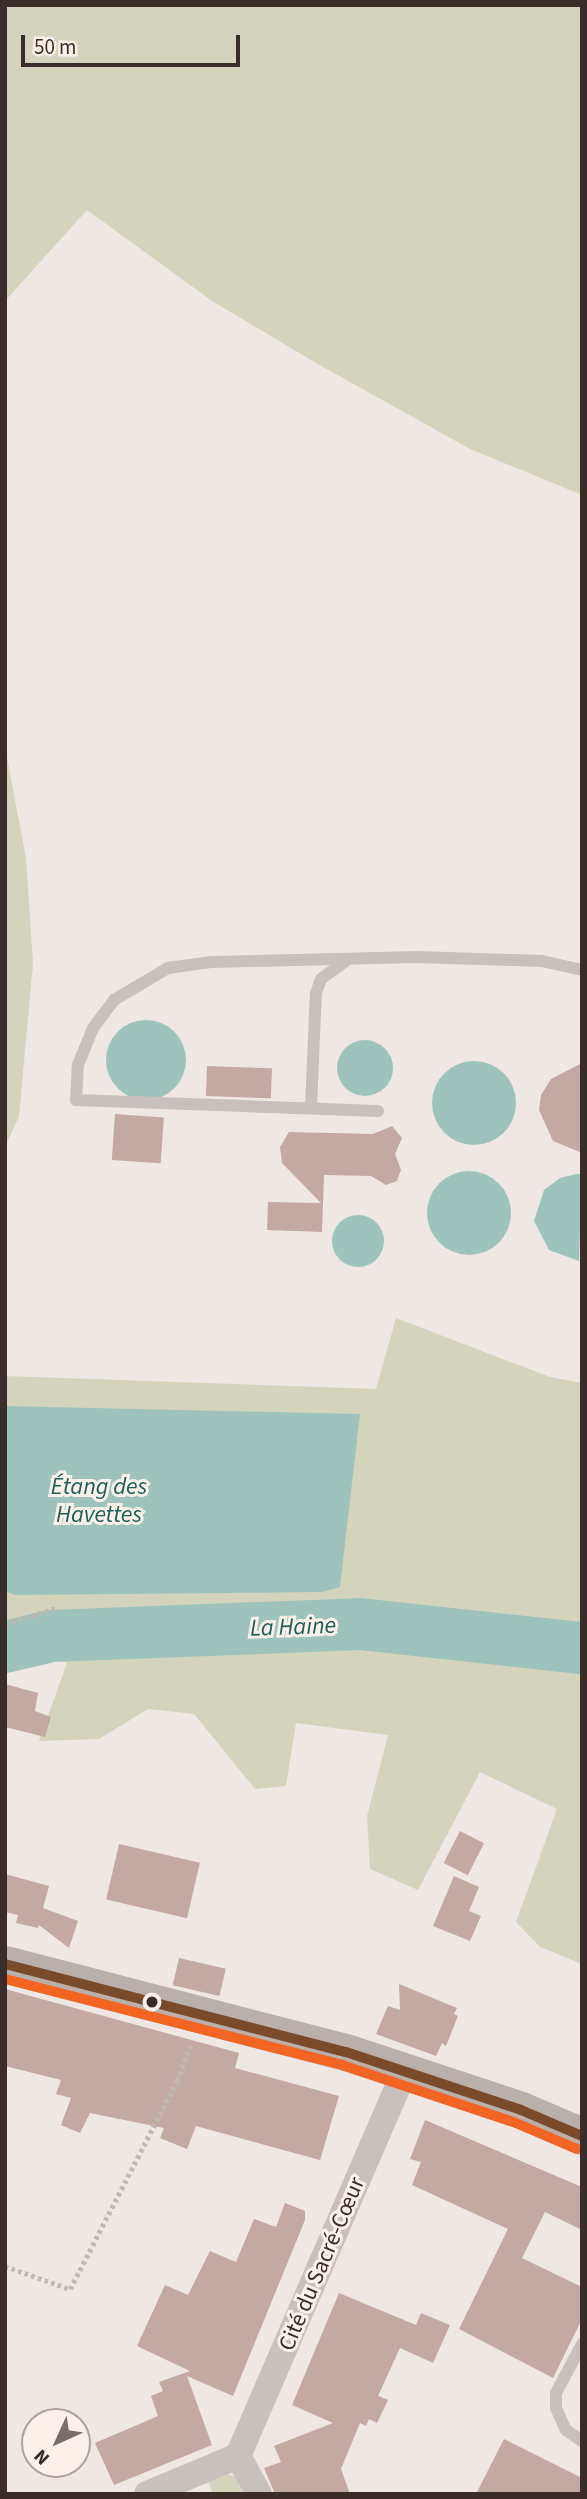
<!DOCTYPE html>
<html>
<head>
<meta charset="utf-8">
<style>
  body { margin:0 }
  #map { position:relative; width:587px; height:2499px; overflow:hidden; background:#efe7e3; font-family:"Source Sans 3",sans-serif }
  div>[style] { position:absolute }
  .green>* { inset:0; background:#d4d4bc }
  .water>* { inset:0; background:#9ec3bd }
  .round { border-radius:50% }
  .river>* { height:52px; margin:-26px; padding:0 26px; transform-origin:26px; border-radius:26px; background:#9ec3bd }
  .building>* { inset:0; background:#c4a8a4; transform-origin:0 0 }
  .path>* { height:4.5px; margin-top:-2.25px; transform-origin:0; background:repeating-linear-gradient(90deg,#c1b8b4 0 3.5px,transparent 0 7px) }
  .lane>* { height:12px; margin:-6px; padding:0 6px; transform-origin:6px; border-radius:6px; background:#c8c0bc }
  .street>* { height:26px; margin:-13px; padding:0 13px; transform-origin:13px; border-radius:13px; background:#c8c0bc }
  .secondary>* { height:37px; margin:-18.5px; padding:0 18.5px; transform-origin:18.5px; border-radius:18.5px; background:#b9b0ac }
  .bus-1>* { height:10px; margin:-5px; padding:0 5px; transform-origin:5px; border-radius:5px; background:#7a4b2a }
  .bus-2>* { height:10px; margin:-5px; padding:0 5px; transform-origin:5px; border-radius:5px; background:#f26522 }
  .dots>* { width:19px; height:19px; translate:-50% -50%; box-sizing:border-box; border:4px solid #fbf1eb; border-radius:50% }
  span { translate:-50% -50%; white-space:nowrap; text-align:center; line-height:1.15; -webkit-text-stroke:6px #fbf1eb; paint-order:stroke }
  .street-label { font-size:23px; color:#3a2c29 }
  .water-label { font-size:24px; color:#1c5e59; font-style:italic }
  .frame { position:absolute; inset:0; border:7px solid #3a2c29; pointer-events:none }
  .north { position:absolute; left:21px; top:2408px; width:70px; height:70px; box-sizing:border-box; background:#fbf1eb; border:2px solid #aea29d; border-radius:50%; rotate:225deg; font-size:19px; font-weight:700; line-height:28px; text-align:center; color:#3a2c29 }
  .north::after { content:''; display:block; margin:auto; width:24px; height:32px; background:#796d6a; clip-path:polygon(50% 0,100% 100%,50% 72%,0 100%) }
  .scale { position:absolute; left:21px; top:35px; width:219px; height:32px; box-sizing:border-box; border:4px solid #3a2c29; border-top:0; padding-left:9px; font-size:21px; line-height:24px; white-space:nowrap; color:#3a2c29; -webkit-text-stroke:5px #fbf1eb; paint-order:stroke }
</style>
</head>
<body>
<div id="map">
  <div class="green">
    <i style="clip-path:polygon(5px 5px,582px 5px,582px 495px,470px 449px,316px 363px,212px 301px,87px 210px,5px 301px)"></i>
    <i style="clip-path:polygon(5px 747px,26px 858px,33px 964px,19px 1116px,5px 1147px)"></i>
    <i style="clip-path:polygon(396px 1318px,550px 1377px,582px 1383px,582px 1964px,540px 1947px,516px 1922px,557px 1809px,480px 1772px,418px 1890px,370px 1869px,367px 1816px,388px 1735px,296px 1723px,286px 1786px,255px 1789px,194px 1714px,148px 1709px,99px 1739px,39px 1741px,67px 1663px,5px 1639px,5px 1376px,376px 1389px)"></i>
    <i style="clip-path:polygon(227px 2474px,236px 2477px,243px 2494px,213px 2494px,208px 2481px)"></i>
  </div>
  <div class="water">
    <i class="round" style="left:106px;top:1020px;width:80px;height:80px"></i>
    <i class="round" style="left:337px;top:1040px;width:56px;height:56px"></i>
    <i class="round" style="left:432px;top:1061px;width:84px;height:84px"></i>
    <i class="round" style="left:427px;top:1171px;width:84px;height:84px"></i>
    <i style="clip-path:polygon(576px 1174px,582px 1174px,579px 1261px,549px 1250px,534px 1221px,544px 1190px,560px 1178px)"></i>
    <i class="round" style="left:332px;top:1215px;width:52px;height:52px"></i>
    <i style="clip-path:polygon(5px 1406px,360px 1414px,340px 1587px,322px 1592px,15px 1595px,5px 1591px)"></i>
  </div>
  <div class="river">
    <i style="left:5px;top:1647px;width:47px;rotate:-13.4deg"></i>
    <i style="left:51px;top:1636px;width:309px;rotate:-2.2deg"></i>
    <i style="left:360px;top:1624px;width:223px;rotate:6.2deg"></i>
  </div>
  <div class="building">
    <i style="clip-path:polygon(582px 1063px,582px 1153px,553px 1141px,539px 1110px,541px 1095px,551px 1079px)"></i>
    <i style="left:207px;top:1066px;width:65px;height:30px;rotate:2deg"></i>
    <i style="left:115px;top:1114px;width:49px;height:46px;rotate:4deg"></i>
    <i style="clip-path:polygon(392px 1126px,402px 1138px,395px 1154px,401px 1170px,397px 1181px,386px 1185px,371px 1176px,324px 1175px,322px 1232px,267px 1230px,268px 1202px,321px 1203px,282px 1163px,280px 1147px,289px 1132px,373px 1134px)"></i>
    <i style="clip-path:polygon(5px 1684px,38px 1693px,35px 1711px,51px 1717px,45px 1737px,5px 1727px)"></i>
    <i style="left:460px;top:1831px;width:27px;height:36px;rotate:27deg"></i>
    <i style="left:119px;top:1844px;width:83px;height:57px;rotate:13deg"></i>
    <i style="clip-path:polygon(5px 1874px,49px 1886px,43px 1908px,78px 1921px,69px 1948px,39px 1925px,38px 1928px,16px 1923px,18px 1915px,5px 1912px)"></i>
    <i style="clip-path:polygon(454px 1876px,479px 1887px,469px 1911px,481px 1916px,470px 1941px,433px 1926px)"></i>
    <i style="left:179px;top:1958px;width:48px;height:28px;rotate:13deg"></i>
    <i style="clip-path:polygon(399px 1984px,457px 2008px,454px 2014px,458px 2016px,446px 2046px,442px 2043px,436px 2056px,376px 2034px,388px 2006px,400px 2010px)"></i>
    <i style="clip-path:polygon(5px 1989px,239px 2053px,235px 2068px,339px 2096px,320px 2160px,196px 2126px,187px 2149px,160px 2138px,164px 2128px,90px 2113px,80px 2133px,61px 2125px,71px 2098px,56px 2094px,61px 2080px,5px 2066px)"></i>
    <i style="clip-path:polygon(425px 2120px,582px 2187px,582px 2230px,545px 2212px,522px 2258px,582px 2287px,582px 2319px,553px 2378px,459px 2329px,508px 2229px,412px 2185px,421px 2162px,410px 2159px)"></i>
    <i style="clip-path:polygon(285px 2203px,305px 2211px,305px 2220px,233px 2396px,187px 2376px,212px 2445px,114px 2485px,95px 2443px,158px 2416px,151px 2396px,163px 2391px,159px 2382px,190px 2371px,137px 2346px,165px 2285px,188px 2295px,210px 2251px,236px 2262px,254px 2219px,276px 2227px)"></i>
    <i style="clip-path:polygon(339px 2293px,416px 2325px,421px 2313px,450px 2325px,433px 2363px,400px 2348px,378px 2396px,388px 2400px,377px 2423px,369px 2419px,366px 2426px,360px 2423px,341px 2469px,350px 2494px,275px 2494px,264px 2468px,281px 2462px,274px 2446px,333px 2423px,292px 2405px)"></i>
    <i style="clip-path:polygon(504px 2439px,582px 2478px,582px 2494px,476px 2494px)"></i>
  </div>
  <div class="path">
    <i style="left:5px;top:1624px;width:53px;rotate:-17.4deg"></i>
    <i style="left:5px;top:2266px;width:69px;rotate:19.5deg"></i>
    <i style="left:70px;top:2289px;width:234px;rotate:-62.8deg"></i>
    <i style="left:177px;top:2081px;width:40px;rotate:-69deg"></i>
  </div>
  <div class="lane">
    <i style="left:311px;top:1106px;width:113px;rotate:-87.5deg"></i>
    <i style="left:316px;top:993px;width:15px;rotate:-70deg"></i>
    <i style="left:321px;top:979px;width:29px;rotate:-36deg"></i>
    <i style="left:378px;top:1111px;width:302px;rotate:-177.9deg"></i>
    <i style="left:76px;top:1100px;width:35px;rotate:-87deg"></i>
    <i style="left:78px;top:1065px;width:40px;rotate:-68deg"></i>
    <i style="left:93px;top:1028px;width:35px;rotate:-53deg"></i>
    <i style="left:114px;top:1000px;width:63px;rotate:-30.7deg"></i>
    <i style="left:168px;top:968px;width:43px;rotate:-7.9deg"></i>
    <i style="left:211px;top:962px;width:206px;rotate:-1.4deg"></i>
    <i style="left:417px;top:957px;width:125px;rotate:1.8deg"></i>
    <i style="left:542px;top:961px;width:41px;rotate:12.7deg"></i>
    <i style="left:582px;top:2344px;width:55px;rotate:118deg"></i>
    <i style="left:556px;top:2393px;width:15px;rotate:90deg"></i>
    <i style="left:556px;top:2408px;width:24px;rotate:66deg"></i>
    <i style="left:566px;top:2430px;width:19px;rotate:35deg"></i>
  </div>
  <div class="street">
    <i style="left:238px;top:2456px;width:43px;rotate:61.1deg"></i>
    <i style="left:147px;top:2494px;width:99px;rotate:-22.7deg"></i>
    <i style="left:238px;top:2456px;width:420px;rotate:-66.6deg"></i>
  </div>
  <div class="secondary">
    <i style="left:5px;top:1964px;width:352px;rotate:14.5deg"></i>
    <i style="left:346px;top:2052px;width:184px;rotate:18.3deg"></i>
    <i style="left:521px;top:2110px;width:66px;rotate:23.1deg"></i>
  </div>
  <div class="bus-1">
    <i style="left:5px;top:1964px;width:352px;rotate:14.5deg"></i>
    <i style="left:346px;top:2052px;width:184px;rotate:18.3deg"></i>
    <i style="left:521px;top:2110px;width:66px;rotate:23.1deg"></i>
  </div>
  <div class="bus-2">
    <i style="left:5px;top:1979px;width:348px;rotate:14.3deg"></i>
    <i style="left:342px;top:2065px;width:183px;rotate:18.4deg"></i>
    <i style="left:516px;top:2123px;width:66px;rotate:23.1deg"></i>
  </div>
  <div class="dots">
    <i style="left:152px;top:2002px;background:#3a2c29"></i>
  </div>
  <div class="street-label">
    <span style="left:322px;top:2264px;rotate:-67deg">Cité du Sacré-Cœur</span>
  </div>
  <div class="water-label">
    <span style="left:99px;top:1501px">Étang des<br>Havettes</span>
    <span style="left:293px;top:1627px;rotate:-2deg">La Haine</span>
  </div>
  <div class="frame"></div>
  <div class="north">N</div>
  <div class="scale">50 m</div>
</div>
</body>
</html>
